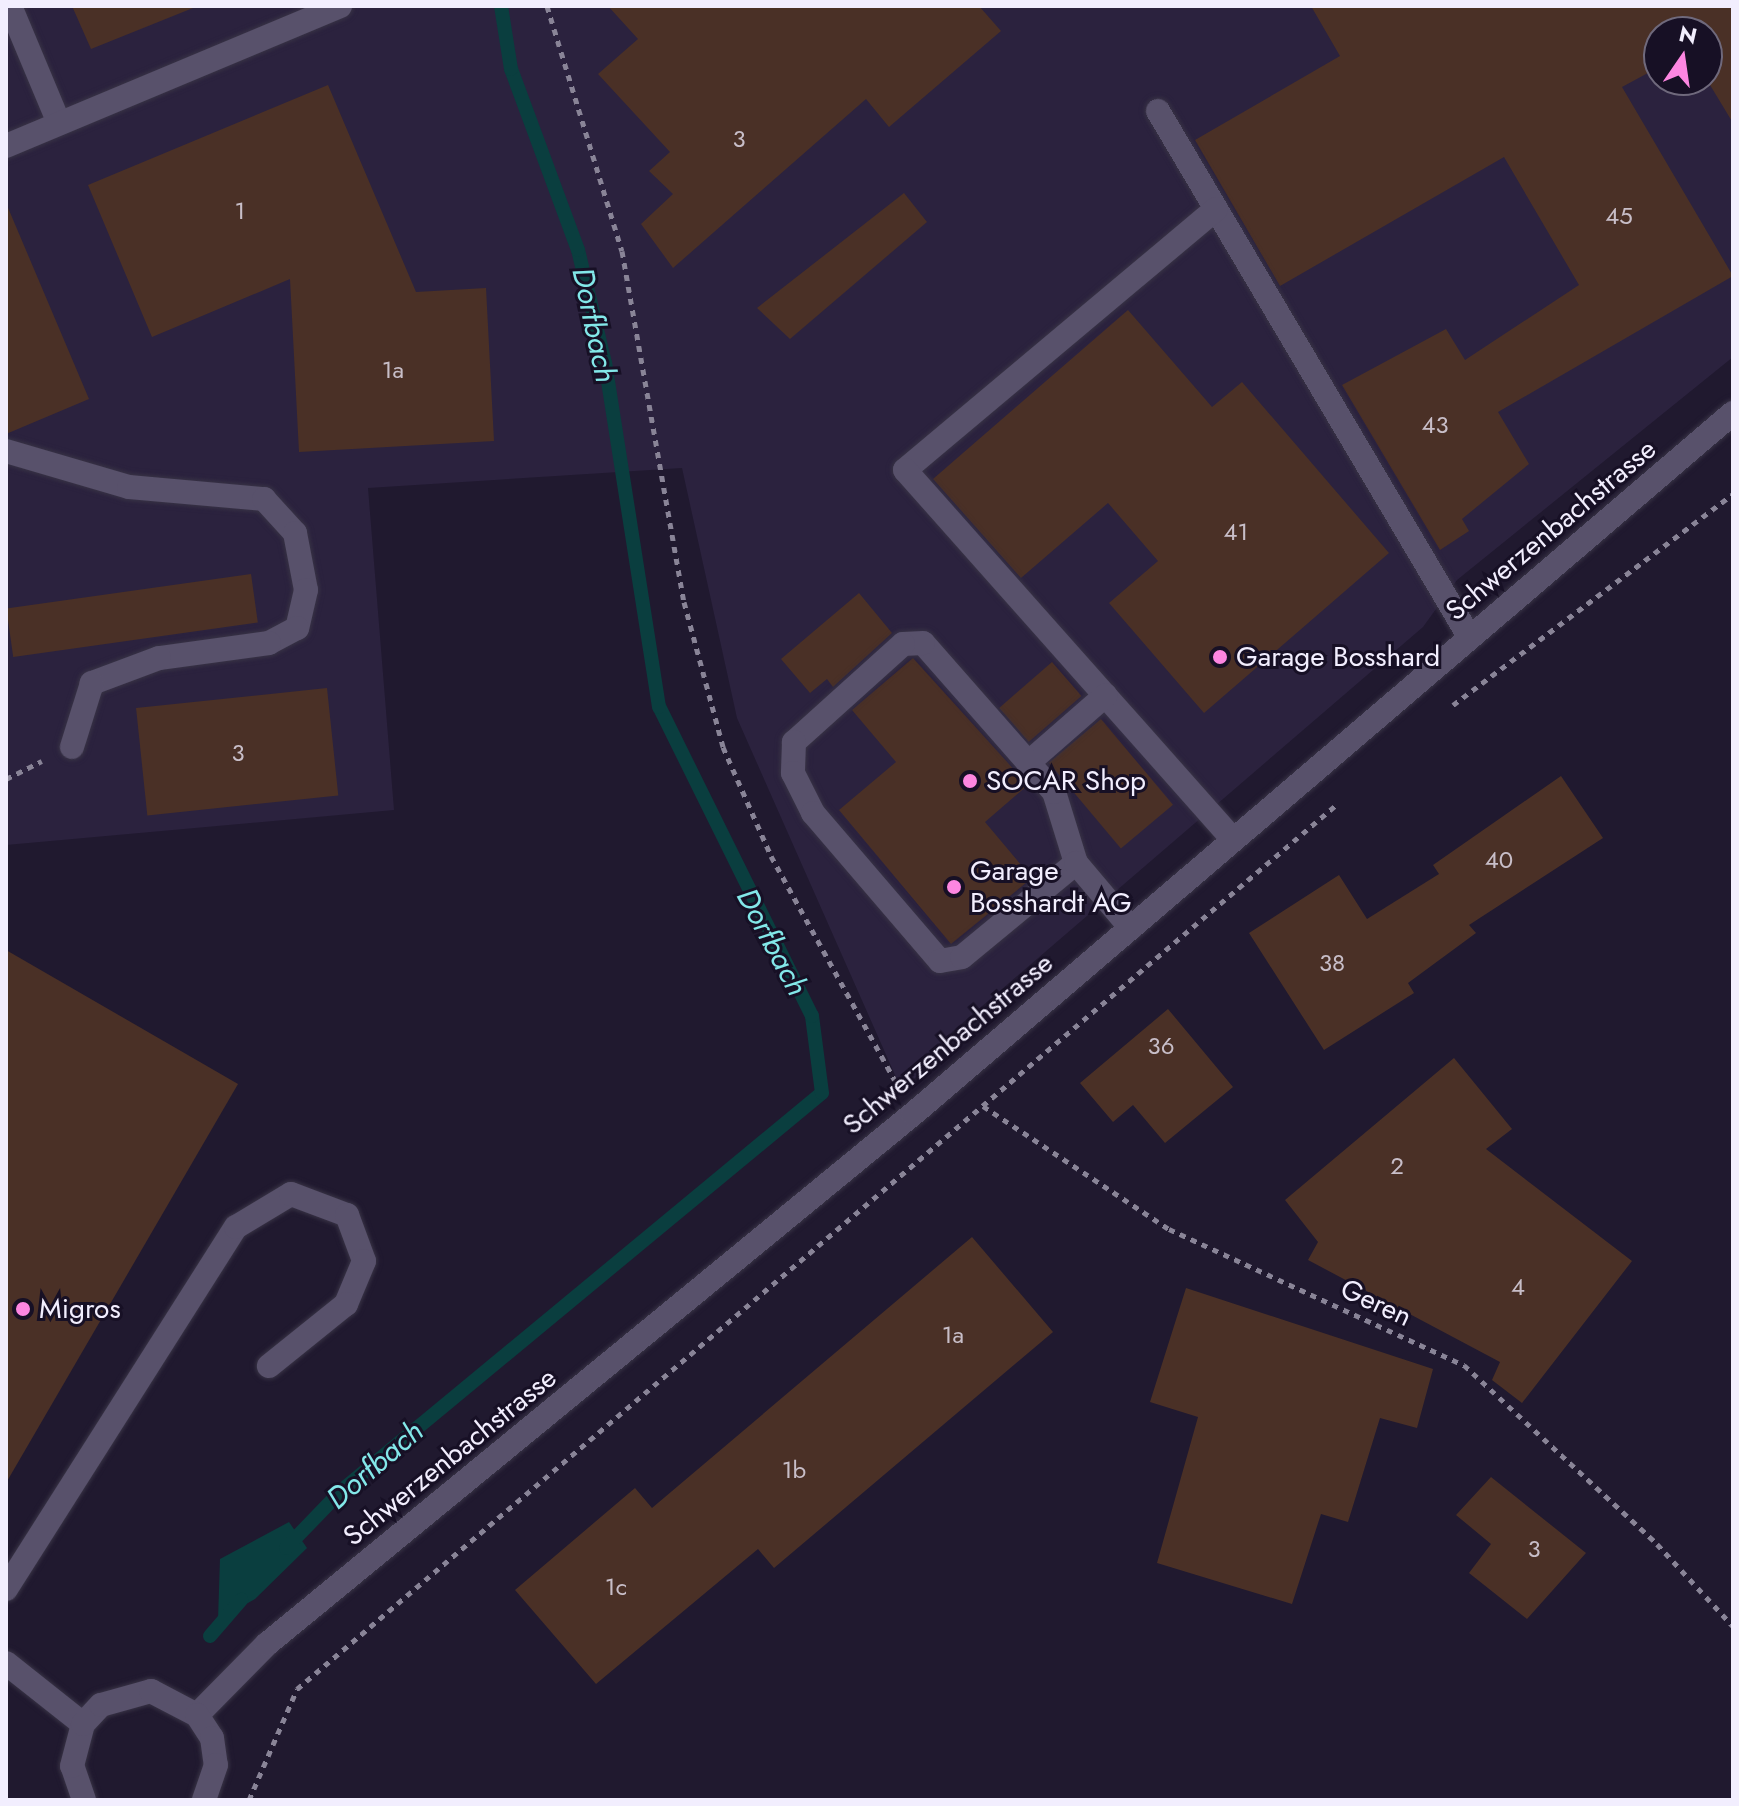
<!DOCTYPE html>
<html>
<head>
<meta charset="utf-8">
<style>
  body { margin:0 }
  #map { position:relative; width:1739px; height:1806px; overflow:hidden; background:#20192f; font-family:Jost,sans-serif }
  div>[style] { position:absolute }
  .built>* { inset:0; background:#2b223e }
  .water>* { inset:0; background:#0a3e3f }
  .stream>* { height:14px; margin:-7px; padding:0 7px; transform-origin:7px; border-radius:7px; background:#0a3e3f }
  .building>* { inset:0; background:#4a3026; transform-origin:0 0 }
  .path>* { height:5px; margin-top:-2.5px; transform-origin:0; background:repeating-linear-gradient(90deg,#898497 0 6px,transparent 0 12px) }
  .roads { filter:drop-shadow(0 0 2px #383345) drop-shadow(0 0 2px #383345) }
  .service>* { height:24px; margin:-12px; padding:0 12px; transform-origin:12px; border-radius:12px; background:#58516b }
  .minor>* { height:24px; margin:-12px; padding:0 12px; transform-origin:12px; border-radius:12px; background:#58516b }
  .secondary>* { height:24px; margin:-12px; padding:0 12px; transform-origin:12px; border-radius:12px; background:#58516b }
  .dots>* { width:22px; height:22px; translate:-50% -50%; box-sizing:border-box; border:4px solid #171025; border-radius:50% }
  span { translate:-50% -50%; white-space:nowrap; text-align:center; line-height:1.15; -webkit-text-stroke:6px #171025; paint-order:stroke }
  .number-label { font-size:24px; color:#c8bec8 }
  .number-label span { -webkit-text-stroke-width:0 }
  .street-label { font-size:28px; color:#f2eefe }
  .poi-label { font-size:28px; color:#f2eefe }
  .left { translate:0 -50%; text-align:left }
  .water-label { font-size:30px; color:#83e8e9; font-style:italic }
  .frame { position:absolute; inset:0; border:8px solid #f2eefe; pointer-events:none }
  .north { position:absolute; left:1643px; top:16px; width:80px; height:80px; box-sizing:border-box; background:#171025; border:2px solid #6f697c; border-radius:50%; rotate:13deg; font-size:22px; font-weight:700; line-height:32px; text-align:center; color:#f2eefe }
  .north::after { content:''; display:block; margin:auto; width:28px; height:36px; background:#fd86e1; clip-path:polygon(50% 0,100% 100%,50% 72%,0 100%) }
</style>
</head>
<body>
<div id="map">
  <div class="built">
    <i style="clip-path:polygon(evenodd,6px 6px,1733px 6px,1733px 357px,1457px 580px,1423px 627px,952px 1032px,903px 1093px,737px 718px,682px 468px,368px 488px,394px 810px,6px 845px,6px 6px,1659px 32px,1707px 32px,1707px 80px,1659px 80px,1659px 32px)"></i>
  </div>
  <div class="water">
    <i style="clip-path:polygon(289px 1522px,307px 1548px,255px 1599px,218px 1620px,220px 1559px)"></i>
  </div>
  <div class="stream">
    <i style="left:286px;top:1548px;width:79px;rotate:-46deg"></i>
    <i style="left:341px;top:1491px;width:624px;rotate:-39.61deg"></i>
    <i style="left:822px;top:1093px;width:78px;rotate:-97.4deg"></i>
    <i style="left:812px;top:1016px;width:345px;rotate:-116.3deg"></i>
    <i style="left:659px;top:707px;width:348px;rotate:-98.9deg"></i>
    <i style="left:605px;top:363px;width:116px;rotate:-103.4deg"></i>
    <i style="left:578px;top:250px;width:193px;rotate:-110.3deg"></i>
    <i style="left:511px;top:69px;width:64px;rotate:-99deg"></i>
    <i style="left:210px;top:1636px;width:48px;rotate:-49.3deg"></i>
  </div>
  <div class="building">
    <i style="clip-path:polygon(72px 6px,193px 6px,193px 8px,91px 49px)"></i>
    <i style="clip-path:polygon(608px 6px,979px 6px,1001px 31px,889px 127px,866px 99px,673px 268px,641px 224px,673px 194px,649px 171px,670px 152px,598px 74px,638px 39px)"></i>
    <i style="clip-path:polygon(1311px 6px,1733px 6px,1733px 123px,1707px 80px,1707px 32px,1659px 32px,1659px 67px,1622px 87px,1733px 276px,1498px 412px,1529px 464px,1462px 519px,1469px 531px,1440px 550px,1342px 385px,1446px 329px,1465px 360px,1579px 285px,1504px 157px,1280px 286px,1195px 140px,1340px 56px)"></i>
    <i style="clip-path:polygon(328px 85px,416px 292px,486px 288px,494px 441px,299px 452px,290px 279px,152px 337px,88px 185px)"></i>
    <i style="clip-path:polygon(904px 193px,927px 222px,790px 339px,757px 308px)"></i>
    <i style="clip-path:polygon(6px 203px,89px 399px,6px 434px)"></i>
    <i style="clip-path:polygon(1128px 310px,1212px 407px,1242px 382px,1389px 553px,1204px 713px,1109px 603px,1158px 561px,1108px 503px,1021px 578px,933px 479px)"></i>
    <i style="left:251px;top:574px;width:49px;height:247px;rotate:82deg"></i>
    <i style="clip-path:polygon(859px 593px,892px 633px,833px 687px,827px 679px,810px 693px,781px 659px)"></i>
    <i style="clip-path:polygon(913px 658px,1028px 785px,985px 822px,1032px 878px,951px 944px,839px 810px,896px 762px,852px 710px)"></i>
    <i style="left:1052px;top:662px;width:45px;height:70px;rotate:49deg"></i>
    <i style="left:327px;top:688px;width:108px;height:192px;rotate:84deg"></i>
    <i style="left:1101px;top:719px;width:112px;height:68px;rotate:50deg"></i>
    <i style="clip-path:polygon(1561px 776px,1603px 838px,1469px 925px,1476px 933px,1408px 983px,1414px 993px,1324px 1050px,1249px 933px,1339px 875px,1367px 919px,1439px 874px,1433px 865px)"></i>
    <i style="clip-path:polygon(6px 950px,238px 1084px,6px 1483px)"></i>
    <i style="clip-path:polygon(1168px 1009px,1233px 1087px,1165px 1143px,1133px 1105px,1113px 1122px,1080px 1083px)"></i>
    <i style="clip-path:polygon(1454px 1058px,1512px 1129px,1486px 1149px,1632px 1261px,1522px 1403px,1492px 1380px,1500px 1362px,1308px 1260px,1318px 1242px,1285px 1200px)"></i>
    <i style="clip-path:polygon(972px 1237px,1053px 1332px,774px 1568px,758px 1549px,596px 1684px,515px 1590px,635px 1488px,652px 1508px)"></i>
    <i style="clip-path:polygon(1186px 1288px,1433px 1369px,1417px 1428px,1380px 1418px,1348px 1522px,1321px 1514px,1292px 1604px,1157px 1563px,1198px 1417px,1150px 1402px)"></i>
    <i style="clip-path:polygon(1491px 1477px,1586px 1553px,1527px 1619px,1469px 1573px,1491px 1544px,1456px 1515px)"></i>
  </div>
  <div class="path">
    <i style="left:547px;top:6px;width:256px;rotate:73deg"></i>
    <i style="left:622px;top:251px;width:356px;rotate:80deg"></i>
    <i style="left:684px;top:602px;width:150px;rotate:74.9deg"></i>
    <i style="left:723px;top:747px;width:119px;rotate:66.2deg"></i>
    <i style="left:771px;top:856px;width:257px;rotate:61.1deg"></i>
    <i style="left:1453px;top:705px;width:351px;rotate:-37deg"></i>
    <i style="left:6px;top:779px;width:40px;rotate:-26.6deg"></i>
    <i style="left:983px;top:1106px;width:223px;rotate:33.5deg"></i>
    <i style="left:1169px;top:1229px;width:325px;rotate:24.8deg"></i>
    <i style="left:1464px;top:1365px;width:263px;rotate:42.8deg"></i>
    <i style="left:1657px;top:1544px;width:112px;rotate:47.2deg"></i>
    <i style="left:249px;top:1800px;width:121px;rotate:-66.6deg"></i>
    <i style="left:297px;top:1689px;width:1364px;rotate:-40.39deg"></i>
  </div>
  <div class="roads">
    <div class="service">
      <i style="left:10px;top:6px;width:127px;rotate:67.3deg"></i>
      <i style="left:1158px;top:111px;width:612px;rotate:59.37deg"></i>
      <i style="left:1216px;top:209px;width:406px;rotate:140deg"></i>
      <i style="left:905px;top:470px;width:494px;rotate:48.4deg"></i>
      <i style="left:6px;top:451px;width:128px;rotate:16.3deg"></i>
      <i style="left:129px;top:487px;width:136px;rotate:5.1deg"></i>
      <i style="left:264px;top:499px;width:46px;rotate:47.6deg"></i>
      <i style="left:295px;top:533px;width:58px;rotate:79.1deg"></i>
      <i style="left:306px;top:590px;width:39px;rotate:103deg"></i>
      <i style="left:297px;top:628px;width:32px;rotate:152deg"></i>
      <i style="left:269px;top:643px;width:111px;rotate:172.2deg"></i>
      <i style="left:159px;top:658px;width:72px;rotate:159.5deg"></i>
      <i style="left:92px;top:683px;width:67px;rotate:107.4deg"></i>
      <i style="left:1028px;top:763px;width:103px;rotate:-41.1deg"></i>
      <i style="left:1076px;top:863px;width:74px;rotate:-107.2deg"></i>
      <i style="left:1054px;top:792px;width:198px;rotate:-131.3deg"></i>
      <i style="left:923px;top:643px;width:20px;rotate:177deg"></i>
      <i style="left:903px;top:644px;width:147px;rotate:138deg"></i>
      <i style="left:794px;top:742px;width:31px;rotate:92deg"></i>
      <i style="left:793px;top:773px;width:45px;rotate:63.4deg"></i>
      <i style="left:813px;top:813px;width:195px;rotate:49.4deg"></i>
      <i style="left:940px;top:961px;width:22px;rotate:-10deg"></i>
      <i style="left:962px;top:957px;width:148px;rotate:-39.5deg"></i>
      <i style="left:1076px;top:863px;width:85px;rotate:49.8deg"></i>
      <i style="left:6px;top:1589px;width:429px;rotate:-57.6deg"></i>
      <i style="left:236px;top:1227px;width:64px;rotate:-31deg"></i>
      <i style="left:291px;top:1194px;width:60px;rotate:20.6deg"></i>
      <i style="left:347px;top:1215px;width:49px;rotate:69.7deg"></i>
      <i style="left:364px;top:1261px;width:47px;rotate:112.7deg"></i>
      <i style="left:346px;top:1304px;width:99px;rotate:141.2deg"></i>
    </div>
    <div class="minor">
      <i style="left:6px;top:146px;width:362px;rotate:-22.7deg"></i>
      <i style="left:6px;top:1663px;width:98px;rotate:38.4deg"></i>
    </div>
    <div class="secondary">
      <i style="left:197px;top:1715px;width:100px;rotate:-45.4deg"></i>
      <i style="left:267px;top:1644px;width:836px;rotate:-39.37deg"></i>
      <i style="left:913px;top:1114px;width:1079px;rotate:-40.53deg"></i>
      <i style="left:84px;top:1800px;width:36px;rotate:-109deg"></i>
      <i style="left:72px;top:1766px;width:43px;rotate:-75.3deg"></i>
      <i style="left:83px;top:1724px;width:26px;rotate:-47deg"></i>
      <i style="left:101px;top:1705px;width:52px;rotate:-15.6deg"></i>
      <i style="left:151px;top:1691px;width:52px;rotate:27.6deg"></i>
      <i style="left:197px;top:1715px;width:27px;rotate:57deg"></i>
      <i style="left:212px;top:1738px;width:27px;rotate:82deg"></i>
      <i style="left:216px;top:1765px;width:37px;rotate:109deg"></i>
    </div>
  </div>
  <div class="dots">
    <i style="left:1220px;top:657px;background:#fd86e1"></i>
    <i style="left:970px;top:781px;background:#fd86e1"></i>
    <i style="left:954px;top:887px;background:#fd86e1"></i>
    <i style="left:23px;top:1309px;background:#fd86e1"></i>
  </div>
  <div class="number-label">
    <span style="left:739px;top:139px">3</span>
    <span style="left:240px;top:211px">1</span>
    <span style="left:1619px;top:216px">45</span>
    <span style="left:393px;top:370px">1a</span>
    <span style="left:1435px;top:425px">43</span>
    <span style="left:1236px;top:532px">41</span>
    <span style="left:238px;top:753px">3</span>
    <span style="left:1499px;top:860px">40</span>
    <span style="left:1332px;top:963px">38</span>
    <span style="left:1161px;top:1046px">36</span>
    <span style="left:1397px;top:1166px">2</span>
    <span style="left:1518px;top:1287px">4</span>
    <span style="left:953px;top:1335px">1a</span>
    <span style="left:794px;top:1470px">1b</span>
    <span style="left:1534px;top:1549px">3</span>
    <span style="left:616px;top:1587px">1c</span>
  </div>
  <div class="street-label">
    <span style="left:1551px;top:530px;rotate:-40deg">Schwerzenbachstrasse</span>
    <span style="left:948px;top:1044px;rotate:-40deg">Schwerzenbachstrasse</span>
    <span style="left:1376px;top:1303px;rotate:25deg">Geren</span>
    <span style="left:450px;top:1457px;rotate:-39deg">Schwerzenbachstrasse</span>
  </div>
  <div class="poi-label">
    <span class="left" style="left:1236px;top:657px">Garage Bosshard</span>
    <span class="left" style="left:986px;top:781px">SOCAR Shop</span>
    <span class="left" style="left:970px;top:887px">Garage<br>Bosshardt AG</span>
    <span class="left" style="left:39px;top:1309px">Migros</span>
  </div>
  <div class="water-label">
    <span style="left:594px;top:325px;rotate:78deg">Dorfbach</span>
    <span style="left:772px;top:942px;rotate:62deg">Dorfbach</span>
    <span style="left:375px;top:1465px;rotate:-41deg">Dorfbach</span>
  </div>
  <div class="frame"></div>
  <div class="north">N</div>
</div>
</body>
</html>
